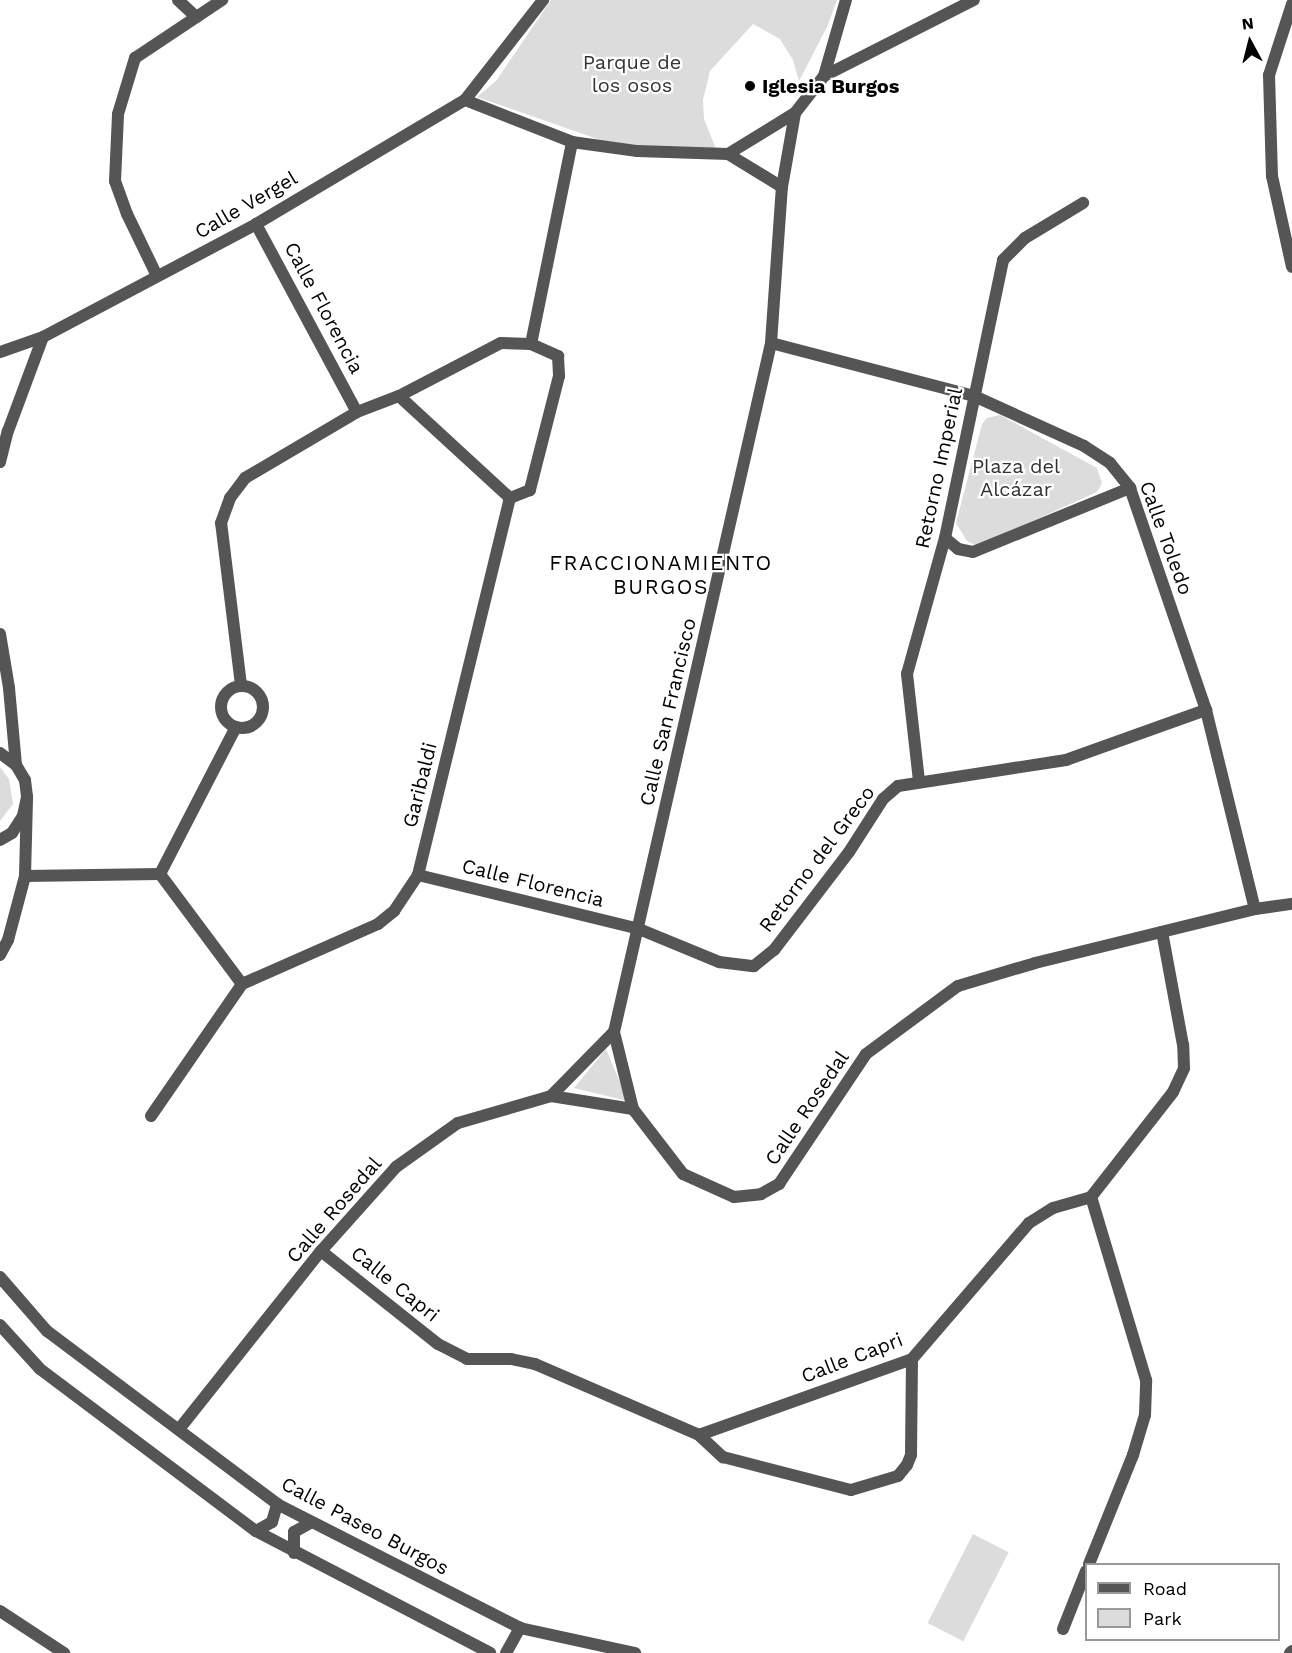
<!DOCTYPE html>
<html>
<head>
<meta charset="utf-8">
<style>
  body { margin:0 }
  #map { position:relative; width:1292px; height:1653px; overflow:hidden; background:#fff; font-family:"Work Sans",sans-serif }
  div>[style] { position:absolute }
  .green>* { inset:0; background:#dcdcdc; transform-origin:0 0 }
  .pedestrian>* { height:12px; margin:-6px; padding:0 6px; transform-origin:6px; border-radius:6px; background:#555 }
  .minor>* { height:12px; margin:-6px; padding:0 6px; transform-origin:6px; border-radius:6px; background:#555 }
  .minor>.ring { margin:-6px; padding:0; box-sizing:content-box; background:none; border:12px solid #555; border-radius:50% }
  .tertiary>* { height:12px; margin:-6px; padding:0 6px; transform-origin:6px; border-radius:6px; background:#555 }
  .dots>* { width:16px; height:16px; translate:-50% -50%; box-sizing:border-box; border:3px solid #fff; border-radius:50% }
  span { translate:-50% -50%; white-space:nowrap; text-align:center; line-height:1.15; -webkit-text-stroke:4.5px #fff; paint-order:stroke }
  .park-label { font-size:20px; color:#333 }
  .poi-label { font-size:20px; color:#000; font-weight:700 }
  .left { translate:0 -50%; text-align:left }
  .street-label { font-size:20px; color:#000 }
  .neighbourhood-label { font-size:21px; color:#000; letter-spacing:1.5px }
  .legend { position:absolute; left:1085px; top:1563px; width:195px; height:78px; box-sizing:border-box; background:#fff; border:2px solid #999; margin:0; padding:8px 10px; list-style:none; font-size:18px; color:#000 }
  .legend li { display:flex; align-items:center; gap:12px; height:30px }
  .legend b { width:30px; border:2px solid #999 }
  .north { position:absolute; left:1220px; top:12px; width:60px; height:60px; -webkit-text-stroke:4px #fff; paint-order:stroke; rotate:353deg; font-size:16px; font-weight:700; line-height:24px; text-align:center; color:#000 }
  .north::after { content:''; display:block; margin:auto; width:21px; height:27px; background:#000; clip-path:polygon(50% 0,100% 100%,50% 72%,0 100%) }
</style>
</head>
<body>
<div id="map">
  <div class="green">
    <i style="clip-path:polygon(551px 0,837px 0,827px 27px,799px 81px,793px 60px,780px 39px,753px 24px,710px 71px,703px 100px,704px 119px,716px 149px,623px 148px,477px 97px,496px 81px)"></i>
    <i style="clip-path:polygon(1000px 415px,1097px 468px,1102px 483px,1097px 492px,977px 546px,967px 541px,956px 523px,982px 424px,987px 418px)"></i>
    <i style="clip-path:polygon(0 767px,9px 779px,13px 804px,0 821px)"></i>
    <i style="clip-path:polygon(606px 1049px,628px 1101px,574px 1088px)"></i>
    <i style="left:973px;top:1534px;width:40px;height:100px;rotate:27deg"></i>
  </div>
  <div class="pedestrian">
    <i style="left:160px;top:874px;width:165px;rotate:-62.7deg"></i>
    <i style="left:160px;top:874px;width:137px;rotate:53.3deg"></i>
    <i style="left:25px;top:876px;width:135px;rotate:-0.8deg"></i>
    <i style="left:639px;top:929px;width:87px;rotate:22.4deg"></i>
    <i style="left:719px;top:962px;width:35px;rotate:7deg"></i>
    <i style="left:754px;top:966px;width:26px;rotate:-39deg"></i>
    <i style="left:774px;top:950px;width:123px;rotate:-52.6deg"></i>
  </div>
  <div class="minor">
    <i style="left:178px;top:0;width:25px;rotate:43deg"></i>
    <i style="left:824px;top:76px;width:168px;rotate:-26.9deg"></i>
    <i style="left:465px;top:100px;width:115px;rotate:21.4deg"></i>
    <i style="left:572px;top:142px;width:66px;rotate:7.9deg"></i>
    <i style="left:637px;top:151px;width:91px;rotate:1.9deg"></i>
    <i style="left:728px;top:154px;width:79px;rotate:-31.5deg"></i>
    <i style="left:795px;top:113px;width:47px;rotate:-51.9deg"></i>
    <i style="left:824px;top:76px;width:79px;rotate:-73.9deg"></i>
    <i style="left:728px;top:154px;width:63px;rotate:31.4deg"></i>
    <i style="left:256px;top:224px;width:213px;rotate:61.8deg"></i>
    <i style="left:157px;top:276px;width:69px;rotate:-115.8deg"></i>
    <i style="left:127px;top:214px;width:35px;rotate:-110deg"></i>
    <i style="left:115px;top:181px;width:67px;rotate:-87.4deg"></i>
    <i style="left:118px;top:114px;width:59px;rotate:-73.1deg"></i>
    <i style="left:135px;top:58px;width:105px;rotate:-33.7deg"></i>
    <i style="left:771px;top:343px;width:210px;rotate:14.6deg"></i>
    <i style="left:974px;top:396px;width:121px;rotate:24.4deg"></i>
    <i style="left:1084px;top:446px;width:31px;rotate:33deg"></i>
    <i style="left:1110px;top:463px;width:32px;rotate:51deg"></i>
    <i style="left:1130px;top:488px;width:235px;rotate:71.1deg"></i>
    <i style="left:1206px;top:710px;width:205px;rotate:76.2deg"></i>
    <i style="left:531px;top:344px;width:206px;rotate:-78.5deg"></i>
    <i style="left:0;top:352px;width:46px;rotate:-19.2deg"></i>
    <i style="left:43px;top:337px;width:241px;rotate:-27.9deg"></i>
    <i style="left:256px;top:224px;width:243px;rotate:-30.7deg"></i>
    <i style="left:465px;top:100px;width:127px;rotate:-52deg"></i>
    <i style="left:399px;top:396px;width:151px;rotate:42.6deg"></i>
    <i style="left:0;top:462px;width:32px;rotate:-76deg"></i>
    <i style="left:8px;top:431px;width:100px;rotate:-69.6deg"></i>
    <i style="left:945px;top:538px;width:17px;rotate:40deg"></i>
    <i style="left:958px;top:549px;width:15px;rotate:11deg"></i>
    <i style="left:973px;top:552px;width:170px;rotate:-22.2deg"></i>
    <i style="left:241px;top:685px;width:163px;rotate:-97deg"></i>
    <i style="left:221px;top:523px;width:27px;rotate:-70deg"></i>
    <i style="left:230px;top:498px;width:25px;rotate:-53deg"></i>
    <i style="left:245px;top:478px;width:130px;rotate:-30.5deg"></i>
    <i style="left:357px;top:412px;width:45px;rotate:-20.9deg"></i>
    <i style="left:399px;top:396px;width:115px;rotate:-27.5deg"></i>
    <i style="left:501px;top:343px;width:30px;rotate:2deg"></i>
    <i style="left:531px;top:344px;width:30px;rotate:24deg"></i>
    <i style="left:558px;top:356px;width:20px;rotate:87deg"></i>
    <i style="left:559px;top:376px;width:118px;rotate:104.3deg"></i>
    <i style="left:530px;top:490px;width:22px;rotate:158deg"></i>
    <i class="ring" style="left:221px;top:686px;width:30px;height:30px"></i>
    <i style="left:919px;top:781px;width:108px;rotate:-96.4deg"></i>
    <i style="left:907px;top:674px;width:141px;rotate:-74.4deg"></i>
    <i style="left:945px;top:538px;width:284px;rotate:-78.2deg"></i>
    <i style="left:1003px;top:260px;width:31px;rotate:-45deg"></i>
    <i style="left:1025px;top:238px;width:68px;rotate:-31.1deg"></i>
    <i style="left:849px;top:852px;width:63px;rotate:-57.3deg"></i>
    <i style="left:883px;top:799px;width:20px;rotate:-41deg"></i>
    <i style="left:898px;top:786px;width:170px;rotate:-8.8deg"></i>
    <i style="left:1066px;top:760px;width:149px;rotate:-19.7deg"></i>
    <i style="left:418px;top:875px;width:228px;rotate:13.7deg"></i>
    <i style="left:551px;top:1096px;width:90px;rotate:-45.5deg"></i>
    <i style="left:633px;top:1109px;width:79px;rotate:-103.9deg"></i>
    <i style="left:614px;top:1032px;width:707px;rotate:-77.16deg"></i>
    <i style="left:771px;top:343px;width:156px;rotate:-86deg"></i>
    <i style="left:782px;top:187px;width:75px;rotate:-80deg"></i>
    <i style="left:151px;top:1116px;width:160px;rotate:-55.4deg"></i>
    <i style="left:242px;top:984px;width:149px;rotate:-23.8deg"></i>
    <i style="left:378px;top:924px;width:21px;rotate:-39deg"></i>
    <i style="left:394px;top:911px;width:43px;rotate:-56.3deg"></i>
    <i style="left:418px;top:875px;width:388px;rotate:-76.3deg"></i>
    <i style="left:321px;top:1251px;width:149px;rotate:38.5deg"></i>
    <i style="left:438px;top:1344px;width:33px;rotate:27deg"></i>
    <i style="left:467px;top:1359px;width:44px"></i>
    <i style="left:511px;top:1359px;width:25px;rotate:12deg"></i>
    <i style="left:535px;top:1364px;width:179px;rotate:23.4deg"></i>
    <i style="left:699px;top:1435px;width:33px;rotate:43deg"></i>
    <i style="left:723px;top:1457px;width:132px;rotate:14.5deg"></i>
    <i style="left:851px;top:1490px;width:49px;rotate:-16.6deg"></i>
    <i style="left:898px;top:1476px;width:14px;rotate:-51deg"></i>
    <i style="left:907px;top:1465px;width:11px;rotate:-68deg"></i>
    <i style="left:911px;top:1455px;width:96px;rotate:-89.4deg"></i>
    <i style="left:180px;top:1428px;width:226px;rotate:-51.5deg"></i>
    <i style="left:321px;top:1251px;width:113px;rotate:-48.2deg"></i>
    <i style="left:396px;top:1167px;width:76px;rotate:-35.4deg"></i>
    <i style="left:458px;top:1123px;width:97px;rotate:-16.2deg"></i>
    <i style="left:551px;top:1096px;width:83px;rotate:9deg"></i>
    <i style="left:633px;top:1109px;width:82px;rotate:52.4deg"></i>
    <i style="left:683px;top:1174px;width:56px;rotate:24.3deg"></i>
    <i style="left:734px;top:1197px;width:27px;rotate:-6deg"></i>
    <i style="left:761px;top:1194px;width:21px;rotate:-29deg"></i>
    <i style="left:779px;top:1184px;width:156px;rotate:-56.2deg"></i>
    <i style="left:866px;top:1054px;width:114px;rotate:-36.5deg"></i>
    <i style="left:958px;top:986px;width:80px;rotate:-16.6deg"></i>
    <i style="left:1035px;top:963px;width:227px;rotate:-13.8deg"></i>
    <i style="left:1255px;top:909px;width:37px;rotate:-8deg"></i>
    <i style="left:699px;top:1435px;width:226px;rotate:-19.6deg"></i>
    <i style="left:912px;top:1359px;width:179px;rotate:-49.3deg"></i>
    <i style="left:1029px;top:1223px;width:28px;rotate:-32deg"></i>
    <i style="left:1053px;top:1208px;width:40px;rotate:-16deg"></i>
    <i style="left:1091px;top:1197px;width:133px;rotate:-52deg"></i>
    <i style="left:1173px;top:1092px;width:26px;rotate:-65deg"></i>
    <i style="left:1184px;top:1068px;width:23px;rotate:-92deg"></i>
    <i style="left:1183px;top:1045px;width:115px;rotate:-100.5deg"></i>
    <i style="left:1089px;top:1564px;width:118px;rotate:-68deg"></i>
    <i style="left:1133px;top:1455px;width:42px;rotate:-73.3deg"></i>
    <i style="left:1145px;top:1415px;width:35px;rotate:-88deg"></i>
    <i style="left:1146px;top:1380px;width:191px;rotate:-106.7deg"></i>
    <i style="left:0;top:1611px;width:77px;rotate:33.3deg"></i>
    <i style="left:1063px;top:1629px;width:62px;rotate:-68.4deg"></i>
    <i style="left:506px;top:1653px;width:29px;rotate:-61deg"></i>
  </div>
  <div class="tertiary">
    <i style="left:1292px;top:4px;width:75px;rotate:107.9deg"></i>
    <i style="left:1269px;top:75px;width:101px;rotate:88.3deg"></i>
    <i style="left:1272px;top:176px;width:93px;rotate:77.6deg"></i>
    <i style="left:0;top:634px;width:55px;rotate:80.5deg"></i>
    <i style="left:9px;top:688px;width:77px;rotate:84.8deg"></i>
    <i style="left:0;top:753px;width:20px;rotate:37deg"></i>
    <i style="left:16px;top:765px;width:17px;rotate:59deg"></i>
    <i style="left:25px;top:780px;width:17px;rotate:83deg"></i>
    <i style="left:27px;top:797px;width:19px;rotate:102deg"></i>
    <i style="left:23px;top:816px;width:20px;rotate:123deg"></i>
    <i style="left:12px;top:833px;width:14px;rotate:150deg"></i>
    <i style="left:0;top:955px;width:17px;rotate:-62deg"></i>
    <i style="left:8px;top:940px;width:66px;rotate:-75.1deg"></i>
    <i style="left:25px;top:876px;width:79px;rotate:-88.5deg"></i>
    <i style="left:0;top:1277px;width:72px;rotate:49deg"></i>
    <i style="left:47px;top:1331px;width:288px;rotate:36.9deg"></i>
    <i style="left:277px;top:1504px;width:273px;rotate:27deg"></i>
    <i style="left:520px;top:1628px;width:118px;rotate:12.3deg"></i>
    <i style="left:0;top:1325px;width:59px;rotate:47.7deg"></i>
    <i style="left:40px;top:1369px;width:270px;rotate:36.9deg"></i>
    <i style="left:256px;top:1531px;width:264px;rotate:27.5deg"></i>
    <i style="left:256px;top:1531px;width:18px;rotate:-29deg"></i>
    <i style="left:272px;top:1522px;width:19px;rotate:-74deg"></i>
    <i style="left:294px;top:1553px;width:21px;rotate:-90deg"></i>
    <i style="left:294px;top:1532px;width:18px;rotate:-29deg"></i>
    <i style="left:1290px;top:1653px;width:3px;rotate:-45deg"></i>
  </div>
  <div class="dots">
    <i style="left:750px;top:86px;background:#000"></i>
  </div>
  <div class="park-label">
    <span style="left:632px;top:74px">Parque de<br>los osos</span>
    <span style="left:1016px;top:478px">Plaza del<br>Alcázar</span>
  </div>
  <div class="poi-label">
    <span class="left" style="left:762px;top:86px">Iglesia Burgos</span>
  </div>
  <div class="street-label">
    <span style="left:246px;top:205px;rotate:-30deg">Calle Vergel</span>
    <span style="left:324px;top:308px;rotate:62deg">Calle Florencia</span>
    <span style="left:939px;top:468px;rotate:-78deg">Retorno Imperial</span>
    <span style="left:1166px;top:538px;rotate:70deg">Calle Toledo</span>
    <span style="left:668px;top:712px;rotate:-77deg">Calle San Francisco</span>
    <span style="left:420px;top:785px;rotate:-76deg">Garibaldi</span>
    <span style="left:817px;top:859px;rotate:-53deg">Retorno del Greco</span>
    <span style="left:533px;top:883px;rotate:14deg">Calle Florencia</span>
    <span style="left:807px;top:1108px;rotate:-56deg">Calle Rosedal</span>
    <span style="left:334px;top:1210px;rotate:-49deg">Calle Rosedal</span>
    <span style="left:395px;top:1284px;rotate:39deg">Calle Capri</span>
    <span style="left:852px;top:1358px;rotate:-21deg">Calle Capri</span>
    <span style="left:365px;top:1526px;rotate:28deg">Calle Paseo Burgos</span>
  </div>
  <div class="neighbourhood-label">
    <span style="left:661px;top:575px">FRACCIONAMIENTO<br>BURGOS</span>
  </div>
  <ul class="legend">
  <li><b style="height:8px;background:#555"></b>Road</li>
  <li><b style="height:16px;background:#dcdcdc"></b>Park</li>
  </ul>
  <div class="north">N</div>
</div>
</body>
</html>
